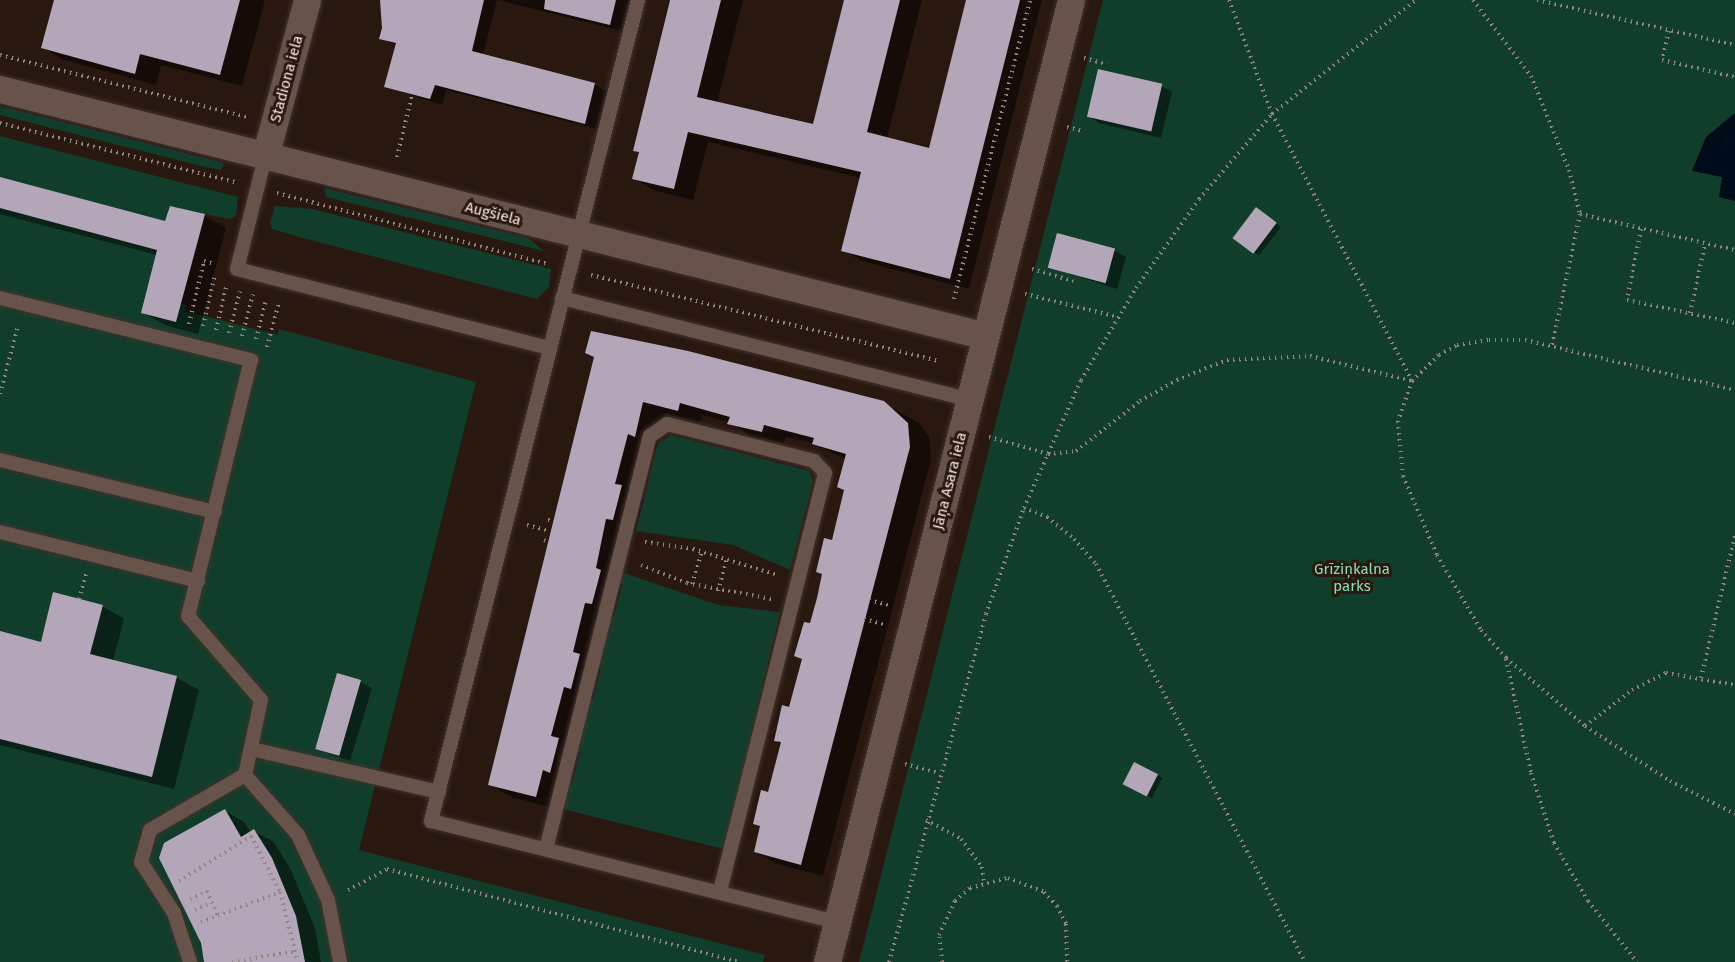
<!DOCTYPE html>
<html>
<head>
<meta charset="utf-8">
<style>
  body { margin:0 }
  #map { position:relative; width:1735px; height:962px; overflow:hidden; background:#291810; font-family:"Fira Sans",sans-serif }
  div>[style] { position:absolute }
  .green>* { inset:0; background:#113e2b }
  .water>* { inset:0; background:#000b1a }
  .shadow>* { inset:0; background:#0007 }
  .building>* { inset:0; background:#b4a6b9; transform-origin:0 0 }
  .path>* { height:4px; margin-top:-2px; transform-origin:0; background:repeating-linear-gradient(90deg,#93847d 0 1.5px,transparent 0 6px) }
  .roads { filter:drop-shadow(0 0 2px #3f322e) drop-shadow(0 0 2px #3f322e) }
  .service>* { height:14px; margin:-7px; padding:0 7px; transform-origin:7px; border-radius:7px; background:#68534a }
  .minor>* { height:27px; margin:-13.5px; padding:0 13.5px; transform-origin:13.5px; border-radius:13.5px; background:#68534a }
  span { translate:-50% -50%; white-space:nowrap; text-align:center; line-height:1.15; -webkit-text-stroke:6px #291810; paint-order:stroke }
  .street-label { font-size:15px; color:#f6e9e3 }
  .park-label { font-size:15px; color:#8adfb6 }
</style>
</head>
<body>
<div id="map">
  <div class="green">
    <i style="clip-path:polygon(1103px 0,1735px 0,1735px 962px,859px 962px)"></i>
    <i style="clip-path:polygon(0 106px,224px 163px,221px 170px,205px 167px,0 115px)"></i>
    <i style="clip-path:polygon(0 136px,238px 197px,236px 216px,230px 219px,205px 214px,181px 304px,187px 305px,185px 311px,278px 335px,279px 329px,476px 382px,359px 850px,765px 955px,763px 962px,0 962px)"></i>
    <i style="clip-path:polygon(324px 188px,528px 238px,544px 251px,326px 197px)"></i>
    <i style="clip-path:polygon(275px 206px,312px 209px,551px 269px,549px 287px,537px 299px,299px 237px,272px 229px,270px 223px)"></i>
    <i style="clip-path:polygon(671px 435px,809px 471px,813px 481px,790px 570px,733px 545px,636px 531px,658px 443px)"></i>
    <i style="clip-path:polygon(621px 572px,718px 605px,780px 612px,724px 849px,563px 809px)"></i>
  </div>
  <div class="water">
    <i style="clip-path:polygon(1735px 113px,1735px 201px,1719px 197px,1722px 177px,1692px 171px,1706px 137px)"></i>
  </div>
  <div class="shadow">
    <i style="clip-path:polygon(55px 0,265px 0,242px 86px,161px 65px,156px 85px,64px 60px,43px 48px)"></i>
    <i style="clip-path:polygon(384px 0,497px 0,483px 55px,594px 84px,606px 91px,597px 129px,446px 90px,442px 105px,386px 87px,397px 46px,381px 38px)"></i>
    <i style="clip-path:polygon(498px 0,629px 0,621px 31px)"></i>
    <i style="clip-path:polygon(669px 0,743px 0,717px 103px,814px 126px,846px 0,922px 0,887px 139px,930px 150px,968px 0,1042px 0,969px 289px,862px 261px,843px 250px,861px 178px,708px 142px,693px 200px,653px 190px,634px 178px,640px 153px,634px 150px)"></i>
    <i style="clip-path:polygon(1161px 86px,1172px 92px,1161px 138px,1099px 123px,1088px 116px)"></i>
    <i style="clip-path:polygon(0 179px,166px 223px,204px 215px,226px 228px,198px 334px,165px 325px,143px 313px,157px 255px,0 214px)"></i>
    <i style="clip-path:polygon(1262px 212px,1281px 227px,1259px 255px,1253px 252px)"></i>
    <i style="clip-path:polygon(1115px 251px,1126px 257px,1117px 289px,1049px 267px)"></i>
    <i style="clip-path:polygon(595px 357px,884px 403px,919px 423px,929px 437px,931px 460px,823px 876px,777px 864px,755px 852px,761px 827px,755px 823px,769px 793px,782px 744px,775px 740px,790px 709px,845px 490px,846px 459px,813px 443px,786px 437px,784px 443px,751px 436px,729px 422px,702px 415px,700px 422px,665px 414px,657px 448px,650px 446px,637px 496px,644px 500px,635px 532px,628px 531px,617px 581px,623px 584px,614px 616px,607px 614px,595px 664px,601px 668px,593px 700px,586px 698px,573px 748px,580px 752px,572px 784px,565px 782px,558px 809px,511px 797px,489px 784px)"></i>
    <i style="clip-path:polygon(102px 606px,124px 619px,113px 661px,177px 678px,199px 690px,174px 789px,0 745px,0 633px,42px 644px)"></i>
    <i style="clip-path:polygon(360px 682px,372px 688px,350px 761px,315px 748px)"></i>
    <i style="clip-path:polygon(1157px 775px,1162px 778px,1152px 798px,1130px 788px)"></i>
    <i style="clip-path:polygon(225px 811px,244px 822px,251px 833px,254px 831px,274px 842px,291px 870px,315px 928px,321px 962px,205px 962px,200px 941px)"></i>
  </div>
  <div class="building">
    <i style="clip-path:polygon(54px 0,240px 0,220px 75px,140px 54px,135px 74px,41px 48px)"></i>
    <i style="clip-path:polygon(380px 0,484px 0,472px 51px,595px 83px,585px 124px,435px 85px,430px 99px,384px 87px,396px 43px,379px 39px,382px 28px)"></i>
    <i style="clip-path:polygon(545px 0,616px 0,610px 25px,544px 9px)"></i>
    <i style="clip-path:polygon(670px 0,721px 0,697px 97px,813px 124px,844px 0,900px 0,867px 132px,929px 148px,966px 0,1020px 0,950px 279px,841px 251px,861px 172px,688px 132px,674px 189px,632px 179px,639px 152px,633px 151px)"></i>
    <i style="left:1098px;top:69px;width:66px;height:49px;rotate:13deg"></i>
    <i style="clip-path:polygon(0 177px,165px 221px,170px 206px,205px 214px,176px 322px,141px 313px,157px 250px,0 208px)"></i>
    <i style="left:1256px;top:207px;width:26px;height:39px;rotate:37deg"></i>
    <i style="left:1057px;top:233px;width:60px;height:36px;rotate:15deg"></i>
    <i style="clip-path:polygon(591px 331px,688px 351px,884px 401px,908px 423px,910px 447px,801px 865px,754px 852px,760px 826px,753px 824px,761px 790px,768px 792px,781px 742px,774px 741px,782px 705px,789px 707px,802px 659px,794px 656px,804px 622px,810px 623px,817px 598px,822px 574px,816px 572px,824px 538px,832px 540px,844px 490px,837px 487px,846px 454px,812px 444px,814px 438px,764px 425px,762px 432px,727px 424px,730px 417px,680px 403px,678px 411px,643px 402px,635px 437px,628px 434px,615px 484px,622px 485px,613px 520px,606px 519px,596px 568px,601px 570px,592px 604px,585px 603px,573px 652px,580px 654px,571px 689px,564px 687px,551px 736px,559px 738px,550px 773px,543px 770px,536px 797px,488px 785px,594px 357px,585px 353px)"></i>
    <i style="clip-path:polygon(53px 592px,103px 605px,90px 654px,177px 676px,152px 777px,0 739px,0 631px,41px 642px)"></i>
    <i style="left:337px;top:673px;width:25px;height:79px;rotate:16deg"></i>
    <i style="left:1134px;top:762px;width:27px;height:25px;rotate:27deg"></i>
    <i style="clip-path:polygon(225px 809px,241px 837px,254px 829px,272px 858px,296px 916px,305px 962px,204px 962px,201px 943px,159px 858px,164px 843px)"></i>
  </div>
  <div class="path">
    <i style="left:1229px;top:0;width:122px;rotate:69.3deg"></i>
    <i style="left:1272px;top:114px;width:301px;rotate:62.3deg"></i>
    <i style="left:1412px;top:381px;width:42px;rotate:109.3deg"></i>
    <i style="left:1398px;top:421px;width:55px;rotate:84.8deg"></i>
    <i style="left:1403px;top:476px;width:86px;rotate:66.7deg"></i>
    <i style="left:1437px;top:555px;width:87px;rotate:59.6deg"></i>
    <i style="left:1481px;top:630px;width:38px;rotate:48deg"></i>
    <i style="left:1506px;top:658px;width:104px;rotate:40.7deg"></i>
    <i style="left:1585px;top:726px;width:101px;rotate:32.9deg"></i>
    <i style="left:1670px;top:781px;width:73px;rotate:26.9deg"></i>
    <i style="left:1473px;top:0;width:96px;rotate:52.7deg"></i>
    <i style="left:1531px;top:76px;width:101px;rotate:68deg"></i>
    <i style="left:1569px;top:170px;width:45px;rotate:76deg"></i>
    <i style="left:1580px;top:214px;width:135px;rotate:102deg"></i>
    <i style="left:1537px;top:0;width:203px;rotate:12.8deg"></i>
    <i style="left:1669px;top:31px;width:30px;rotate:104deg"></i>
    <i style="left:1662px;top:60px;width:75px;rotate:13.1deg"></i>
    <i style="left:0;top:55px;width:254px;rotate:14.1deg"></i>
    <i style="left:1084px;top:58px;width:24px;rotate:15deg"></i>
    <i style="left:0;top:123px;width:245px;rotate:14.1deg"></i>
    <i style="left:1067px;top:127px;width:16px;rotate:14deg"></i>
    <i style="left:397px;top:157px;width:64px;rotate:-76.4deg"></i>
    <i style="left:277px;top:193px;width:280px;rotate:14.7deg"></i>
    <i style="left:1580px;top:214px;width:159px;rotate:13.1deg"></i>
    <i style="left:1641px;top:229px;width:72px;rotate:101.2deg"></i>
    <i style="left:1627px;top:300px;width:110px;rotate:12deg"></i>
    <i style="left:1032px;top:269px;width:43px;rotate:16.3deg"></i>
    <i style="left:591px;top:275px;width:357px;rotate:13.9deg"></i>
    <i style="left:1025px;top:294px;width:96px;rotate:13.9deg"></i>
    <i style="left:954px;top:299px;width:309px;rotate:-75.7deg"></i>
    <i style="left:1690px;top:313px;width:71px;rotate:-77.7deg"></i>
    <i style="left:189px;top:324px;width:65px;rotate:-76.6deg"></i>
    <i style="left:204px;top:261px;width:11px;rotate:15deg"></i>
    <i style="left:203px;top:326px;width:52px;rotate:-76.8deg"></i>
    <i style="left:216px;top:330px;width:44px;rotate:-76.9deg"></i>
    <i style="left:229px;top:333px;width:43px;rotate:-75.3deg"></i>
    <i style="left:242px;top:336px;width:43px;rotate:-75.3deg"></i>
    <i style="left:256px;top:339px;width:40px;rotate:-75.6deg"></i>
    <i style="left:267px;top:347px;width:47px;rotate:-75.1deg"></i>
    <i style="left:0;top:394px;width:70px;rotate:-75.2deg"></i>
    <i style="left:989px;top:437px;width:61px;rotate:16.1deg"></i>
    <i style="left:1048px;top:454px;width:28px;rotate:-6deg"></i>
    <i style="left:1076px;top:451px;width:81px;rotate:-38deg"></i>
    <i style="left:1140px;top:401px;width:43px;rotate:-29.6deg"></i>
    <i style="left:1177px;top:380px;width:54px;rotate:-21.8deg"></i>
    <i style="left:1227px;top:360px;width:83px;rotate:-2.8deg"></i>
    <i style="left:1310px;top:356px;width:105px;rotate:13.8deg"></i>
    <i style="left:1412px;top:381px;width:37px;rotate:-44deg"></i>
    <i style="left:1439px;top:355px;width:21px;rotate:-29deg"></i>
    <i style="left:1457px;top:345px;width:32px;rotate:-9deg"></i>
    <i style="left:1489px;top:340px;width:36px"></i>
    <i style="left:1525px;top:340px;width:216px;rotate:13.4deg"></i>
    <i style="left:1024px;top:508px;width:25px;rotate:21deg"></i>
    <i style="left:1047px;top:517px;width:35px;rotate:39deg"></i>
    <i style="left:1074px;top:539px;width:33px;rotate:49deg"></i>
    <i style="left:1096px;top:564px;width:450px;rotate:62.3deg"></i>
    <i style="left:548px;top:520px;width:6px;rotate:9deg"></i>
    <i style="left:527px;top:525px;width:20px;rotate:15deg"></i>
    <i style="left:544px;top:540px;width:5px;rotate:22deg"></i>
    <i style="left:645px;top:542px;width:49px;rotate:8.3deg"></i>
    <i style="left:693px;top:549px;width:88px;rotate:17.2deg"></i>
    <i style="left:641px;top:565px;width:49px;rotate:21.4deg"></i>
    <i style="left:687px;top:583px;width:86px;rotate:10.7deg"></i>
    <i style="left:692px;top:584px;width:34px;rotate:-73deg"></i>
    <i style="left:718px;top:591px;width:34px;rotate:-75deg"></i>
    <i style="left:79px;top:599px;width:26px;rotate:-74deg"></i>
    <i style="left:869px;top:600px;width:20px;rotate:15deg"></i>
    <i style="left:864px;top:619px;width:20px;rotate:15deg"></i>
    <i style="left:1506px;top:659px;width:117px;rotate:77.6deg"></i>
    <i style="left:1531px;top:773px;width:74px;rotate:71.8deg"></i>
    <i style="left:1554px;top:843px;width:67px;rotate:59.6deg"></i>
    <i style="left:1588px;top:901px;width:78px;rotate:51.2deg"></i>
    <i style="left:1701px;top:678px;width:147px;rotate:-76.6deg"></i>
    <i style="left:1585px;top:726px;width:59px;rotate:-37.5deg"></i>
    <i style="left:1632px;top:690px;width:38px;rotate:-27deg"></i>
    <i style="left:1666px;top:673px;width:70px;rotate:9.9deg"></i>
    <i style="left:905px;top:764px;width:35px;rotate:15deg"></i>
    <i style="left:926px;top:820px;width:40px;rotate:28deg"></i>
    <i style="left:961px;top:839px;width:35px;rotate:53deg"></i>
    <i style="left:982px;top:867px;width:15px;rotate:82deg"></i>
    <i style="left:179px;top:881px;width:85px;rotate:-32deg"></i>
    <i style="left:251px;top:836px;width:63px;rotate:62.6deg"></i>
    <i style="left:280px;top:892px;width:72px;rotate:75.6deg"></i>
    <i style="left:348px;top:890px;width:44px;rotate:-28.3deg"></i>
    <i style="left:387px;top:869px;width:365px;rotate:14.8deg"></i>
    <i style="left:190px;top:899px;width:19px;rotate:-25deg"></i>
    <i style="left:207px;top:891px;width:27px;rotate:66deg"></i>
    <i style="left:195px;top:910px;width:17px;rotate:-24deg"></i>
    <i style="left:201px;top:922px;width:85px;rotate:-20.8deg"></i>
    <i style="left:232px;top:962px;width:65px;rotate:-9.8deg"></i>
    <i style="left:889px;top:962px;width:361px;rotate:-74.4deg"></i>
    <i style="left:986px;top:614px;width:113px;rotate:-70.3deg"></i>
    <i style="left:1024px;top:508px;width:140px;rotate:-66deg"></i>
    <i style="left:1081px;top:380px;width:107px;rotate:-59.1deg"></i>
    <i style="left:1136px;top:288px;width:109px;rotate:-54.7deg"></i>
    <i style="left:1199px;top:199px;width:112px;rotate:-49.3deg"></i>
    <i style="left:1272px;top:114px;width:184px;rotate:-38.4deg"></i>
    <i style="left:942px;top:962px;width:27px;rotate:-96deg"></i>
    <i style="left:939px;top:935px;width:38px;rotate:-65deg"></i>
    <i style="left:955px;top:901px;width:20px;rotate:-41deg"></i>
    <i style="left:970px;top:888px;width:39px;rotate:-15deg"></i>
    <i style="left:1008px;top:878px;width:39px;rotate:21deg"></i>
    <i style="left:1044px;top:892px;width:19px;rotate:47deg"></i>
    <i style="left:1057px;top:906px;width:20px;rotate:63deg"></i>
    <i style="left:1066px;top:924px;width:38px;rotate:88deg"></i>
  </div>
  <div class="roads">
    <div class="service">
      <i style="left:638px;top:0;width:847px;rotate:104.15deg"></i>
      <i style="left:431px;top:821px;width:418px;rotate:14deg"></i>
      <i style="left:265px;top:157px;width:115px;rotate:104deg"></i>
      <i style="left:237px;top:269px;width:322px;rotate:14.2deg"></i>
      <i style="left:0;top:298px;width:259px;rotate:13.9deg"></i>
      <i style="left:251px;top:360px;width:264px;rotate:103.8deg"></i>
      <i style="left:188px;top:616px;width:111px;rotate:49deg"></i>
      <i style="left:261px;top:700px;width:77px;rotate:102deg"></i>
      <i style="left:245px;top:775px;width:80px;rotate:48.5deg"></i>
      <i style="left:298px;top:835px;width:72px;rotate:65.2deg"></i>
      <i style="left:328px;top:900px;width:63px;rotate:79deg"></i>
      <i style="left:562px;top:298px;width:421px;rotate:14deg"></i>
      <i style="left:0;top:460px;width:221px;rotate:13.6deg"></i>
      <i style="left:0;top:532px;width:204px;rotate:13.9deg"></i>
      <i style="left:251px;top:749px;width:193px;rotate:12.9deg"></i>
      <i style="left:546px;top:849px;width:426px;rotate:-75.9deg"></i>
      <i style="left:650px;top:436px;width:21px;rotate:-35deg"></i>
      <i style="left:667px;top:424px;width:152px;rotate:14.1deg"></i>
      <i style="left:814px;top:461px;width:16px;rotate:47deg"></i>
      <i style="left:825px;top:473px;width:432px;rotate:104.1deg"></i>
      <i style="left:190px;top:962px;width:52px;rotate:-108.1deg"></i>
      <i style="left:174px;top:913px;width:61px;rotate:-122.9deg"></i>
      <i style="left:141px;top:862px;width:33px;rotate:-74deg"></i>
      <i style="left:150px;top:830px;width:110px;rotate:-30.1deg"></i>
    </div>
    <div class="minor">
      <i style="left:0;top:89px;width:1016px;rotate:14.06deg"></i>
      <i style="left:265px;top:157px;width:163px;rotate:-75deg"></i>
      <i style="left:827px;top:962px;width:992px;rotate:-75.77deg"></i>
    </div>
  </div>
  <div class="street-label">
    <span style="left:287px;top:79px;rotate:-75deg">Stadiona iela</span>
    <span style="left:493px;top:214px;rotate:14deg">Augšiela</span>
    <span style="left:950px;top:481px;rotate:-76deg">Jāņa Asara iela</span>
  </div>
  <div class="park-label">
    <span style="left:1352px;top:578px">Grīziņkalna<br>parks</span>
  </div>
</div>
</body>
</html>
